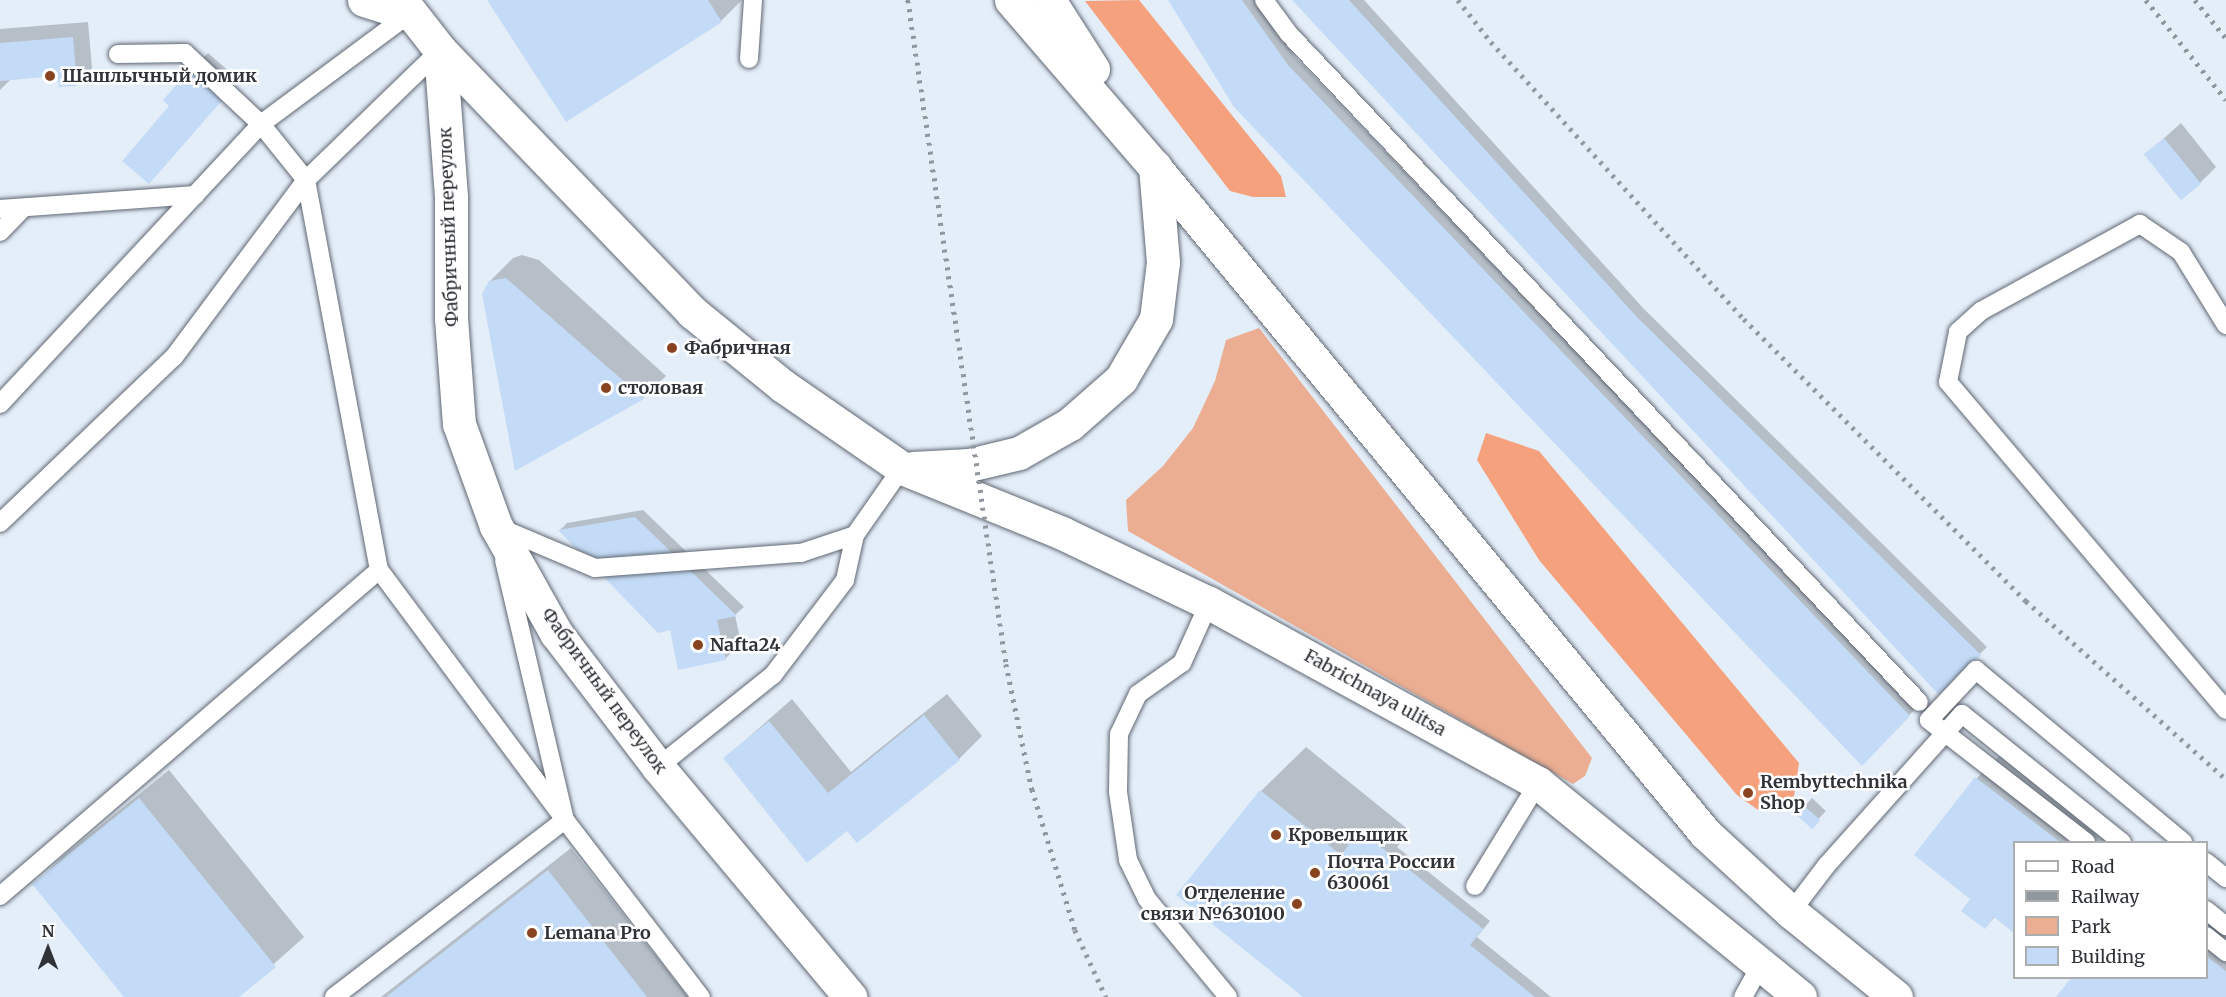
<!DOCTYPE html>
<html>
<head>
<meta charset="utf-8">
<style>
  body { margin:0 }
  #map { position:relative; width:2226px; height:997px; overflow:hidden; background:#e4eef9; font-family:Merriweather,serif }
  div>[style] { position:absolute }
  .green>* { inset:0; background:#ebae93 }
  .forest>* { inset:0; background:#f5a17d }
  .shadow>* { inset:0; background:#0003; transform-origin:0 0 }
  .building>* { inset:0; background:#c3dbf6; transform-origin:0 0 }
  .roads { filter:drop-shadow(0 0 2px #606872) drop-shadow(0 0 2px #606872) }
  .lane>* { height:18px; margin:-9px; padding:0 9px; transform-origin:9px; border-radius:9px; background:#fff }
  .street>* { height:33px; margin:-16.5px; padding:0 16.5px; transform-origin:16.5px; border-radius:16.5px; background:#fff }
  .primary>* { height:33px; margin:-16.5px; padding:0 16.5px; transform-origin:16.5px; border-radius:16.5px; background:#fff }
  .rail>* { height:4.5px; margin-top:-2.25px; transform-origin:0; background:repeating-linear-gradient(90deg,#90979f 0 3px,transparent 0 9px) }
  .dots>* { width:16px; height:16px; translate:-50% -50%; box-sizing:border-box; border:3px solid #fff; border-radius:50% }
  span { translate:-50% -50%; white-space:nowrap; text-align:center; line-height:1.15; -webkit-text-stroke:5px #fff; paint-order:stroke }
  .poi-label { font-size:18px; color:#2f3337; font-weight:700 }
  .left { translate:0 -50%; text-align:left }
  .right { translate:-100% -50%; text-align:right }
  .street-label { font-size:18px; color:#2f3337 }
  .legend { position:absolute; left:2013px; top:841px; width:195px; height:138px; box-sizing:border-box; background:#fff; border:2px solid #acadaf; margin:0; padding:8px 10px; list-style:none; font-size:18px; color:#2f3337 }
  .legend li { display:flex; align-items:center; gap:12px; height:30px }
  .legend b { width:30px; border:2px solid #acadaf }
  .north { position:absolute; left:18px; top:919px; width:60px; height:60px; -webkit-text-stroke:4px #fff; paint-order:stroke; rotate:0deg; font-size:16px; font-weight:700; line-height:24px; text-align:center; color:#2f3337 }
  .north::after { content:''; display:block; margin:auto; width:21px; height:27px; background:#2f3337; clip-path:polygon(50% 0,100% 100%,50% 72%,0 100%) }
</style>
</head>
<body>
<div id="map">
  <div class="green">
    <i style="clip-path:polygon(1259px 328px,1592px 758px,1585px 776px,1573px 784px,1128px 531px,1126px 500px,1163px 466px,1193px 428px,1215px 381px,1226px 340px)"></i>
  </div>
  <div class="forest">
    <i style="clip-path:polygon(1139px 0,1281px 176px,1286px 197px,1253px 197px,1230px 191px,1085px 1px)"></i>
    <i style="clip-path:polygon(1486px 433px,1539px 451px,1799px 763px,1794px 796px,1758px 810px,1737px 795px,1539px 560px,1477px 460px)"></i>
  </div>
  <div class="shadow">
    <i style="clip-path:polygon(489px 0,742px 0,721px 21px)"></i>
    <i style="clip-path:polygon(1170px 0,1255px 0,1295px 57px,1916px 708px,1862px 763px)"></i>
    <i style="clip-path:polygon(1294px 0,1364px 0,1644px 309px,1987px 647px,1940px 693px)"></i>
    <i style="clip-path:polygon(88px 22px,92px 68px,77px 84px,59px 74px,12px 78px,0 90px,0 29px)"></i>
    <i style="clip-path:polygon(208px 53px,239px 80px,164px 166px,172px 106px,192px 69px)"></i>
    <i style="clip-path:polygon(2181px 123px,2216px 167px,2200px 183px,2145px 155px)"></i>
    <i style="clip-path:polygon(522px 255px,539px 260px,666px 376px,643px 398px,516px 468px,490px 281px,513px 258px)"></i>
    <i style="clip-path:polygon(643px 510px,744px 607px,735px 615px,741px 643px,725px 659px,671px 631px,560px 530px,567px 523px)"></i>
    <i style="clip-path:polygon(947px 694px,982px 736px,959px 759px,847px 829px,725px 758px,792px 699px,851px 772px)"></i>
    <i style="clip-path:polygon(1306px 747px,1410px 831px,1397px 847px,1490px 921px,1477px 937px,1551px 997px,1306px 997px,1261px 791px)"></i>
    <i style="clip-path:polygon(2006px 749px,2126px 842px,2014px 842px,2014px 931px,1996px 916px,1985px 927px,1972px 899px,1917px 855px,1977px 778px)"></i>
    <i style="clip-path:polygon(169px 770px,304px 937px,237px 997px,126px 997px,34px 885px,63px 856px)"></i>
    <i style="left:1812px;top:798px;width:19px;height:22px;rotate:43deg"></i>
    <i style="clip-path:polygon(571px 848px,688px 997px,381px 997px)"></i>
    <i style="clip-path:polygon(2206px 905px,2226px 920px,2226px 997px,2058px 997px,2073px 978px,2206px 978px)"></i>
  </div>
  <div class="building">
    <i style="clip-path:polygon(487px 0,708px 0,722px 22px,566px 122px)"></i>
    <i style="clip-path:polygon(1168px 0,1242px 0,1288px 65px,1910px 716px,1862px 766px,1234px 107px)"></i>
    <i style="clip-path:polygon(1292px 0,1349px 0,1637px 317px,1981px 655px,1940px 696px)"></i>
    <i style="clip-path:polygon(73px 37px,77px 86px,59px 87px,57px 76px,0 81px,0 43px)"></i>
    <i style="clip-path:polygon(191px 68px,225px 97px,149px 184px,122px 161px,169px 106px,163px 100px)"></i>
    <i style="left:2164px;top:138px;width:59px;height:26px;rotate:51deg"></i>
    <i style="clip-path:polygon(506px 278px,644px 399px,515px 471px,482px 294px,489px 281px)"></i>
    <i style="clip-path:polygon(635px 517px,737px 616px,717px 620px,726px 660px,678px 670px,670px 630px,658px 633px,558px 530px)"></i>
    <i style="clip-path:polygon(924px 715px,960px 760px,857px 843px,847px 831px,807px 863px,723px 758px,769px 721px,828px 793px)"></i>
    <i style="clip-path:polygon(1975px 777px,2060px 842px,2014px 842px,2014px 933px,1994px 917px,1985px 929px,1961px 911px,1970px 899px,1914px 855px)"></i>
    <i style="clip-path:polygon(1260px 790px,1341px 855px,1360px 830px,1483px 929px,1470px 945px,1535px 997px,1303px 997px,1176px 895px)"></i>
    <i style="clip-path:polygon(139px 798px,276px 967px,239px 997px,124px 997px,32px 884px)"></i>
    <i style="left:1803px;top:805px;width:23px;height:12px;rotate:41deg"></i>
    <i style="clip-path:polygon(548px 870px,647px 997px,386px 997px)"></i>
    <i style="clip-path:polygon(2206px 956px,2226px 971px,2226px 997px,2056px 997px,2071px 978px,2206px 978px)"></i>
  </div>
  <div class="roads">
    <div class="lane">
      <i style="left:1264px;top:0;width:42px;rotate:53.7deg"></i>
      <i style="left:1289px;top:34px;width:918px;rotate:46.68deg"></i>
      <i style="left:118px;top:54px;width:67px;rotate:-0.9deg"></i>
      <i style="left:185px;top:53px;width:104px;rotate:43.1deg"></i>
      <i style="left:261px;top:124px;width:72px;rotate:51.2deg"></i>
      <i style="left:306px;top:180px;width:187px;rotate:-44.1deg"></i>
      <i style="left:749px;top:59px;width:59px;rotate:-86.1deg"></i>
      <i style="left:0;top:209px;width:196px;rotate:-4.1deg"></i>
      <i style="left:0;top:232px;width:32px;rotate:-46deg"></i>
      <i style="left:2226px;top:325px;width:86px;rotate:-121.7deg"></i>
      <i style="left:2181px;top:252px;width:50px;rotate:-145.7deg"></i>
      <i style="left:2140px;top:224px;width:181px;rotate:151.3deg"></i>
      <i style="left:1981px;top:311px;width:31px;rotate:138deg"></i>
      <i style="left:1958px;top:332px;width:51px;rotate:101.3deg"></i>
      <i style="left:1948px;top:382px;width:430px;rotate:49.7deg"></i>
      <i style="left:0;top:404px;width:383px;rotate:-47deg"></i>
      <i style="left:261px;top:124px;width:184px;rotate:-36.6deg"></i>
      <i style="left:0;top:523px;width:240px;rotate:-43.7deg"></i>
      <i style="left:174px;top:357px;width:221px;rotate:-53.3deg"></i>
      <i style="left:306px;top:180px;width:397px;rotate:79.4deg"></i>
      <i style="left:379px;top:570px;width:500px;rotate:139.3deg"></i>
      <i style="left:498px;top:527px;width:105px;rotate:22.9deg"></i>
      <i style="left:595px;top:568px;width:207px;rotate:-4.2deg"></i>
      <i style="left:801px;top:553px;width:57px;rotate:-18.4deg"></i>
      <i style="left:504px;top:560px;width:267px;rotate:76.8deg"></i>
      <i style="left:565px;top:820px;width:223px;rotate:52.5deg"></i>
      <i style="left:1209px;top:603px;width:66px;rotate:114.2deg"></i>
      <i style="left:1182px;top:663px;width:54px;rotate:144.8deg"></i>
      <i style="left:1138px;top:694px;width:44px;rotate:115.4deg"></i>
      <i style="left:1119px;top:734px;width:58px;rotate:91deg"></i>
      <i style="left:1118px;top:792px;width:69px;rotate:81.6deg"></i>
      <i style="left:1128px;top:860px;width:43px;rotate:64deg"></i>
      <i style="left:1147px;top:899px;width:127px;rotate:50.4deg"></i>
      <i style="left:658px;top:767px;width:147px;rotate:-38.7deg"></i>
      <i style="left:773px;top:675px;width:119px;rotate:-52.8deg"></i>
      <i style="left:845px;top:580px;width:46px;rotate:-77.5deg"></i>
      <i style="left:855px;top:535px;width:82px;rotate:-55deg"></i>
      <i style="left:2086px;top:842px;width:199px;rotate:-142.2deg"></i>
      <i style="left:1929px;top:720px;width:69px;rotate:-46.8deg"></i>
      <i style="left:1976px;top:670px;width:269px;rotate:39.7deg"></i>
      <i style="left:2206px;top:862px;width:26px;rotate:39deg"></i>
      <i style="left:1475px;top:886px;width:121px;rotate:-58.5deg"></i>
      <i style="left:2206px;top:910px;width:26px;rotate:39deg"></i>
      <i style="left:1791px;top:912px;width:58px;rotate:-52.7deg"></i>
      <i style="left:1826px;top:866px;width:204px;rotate:-48.2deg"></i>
      <i style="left:1962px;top:714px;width:205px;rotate:38.7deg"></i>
      <i style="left:2206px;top:936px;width:26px;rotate:39deg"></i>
      <i style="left:334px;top:997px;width:291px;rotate:-37.5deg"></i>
      <i style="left:565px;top:820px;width:312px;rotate:-126.6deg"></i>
      <i style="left:1743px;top:997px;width:37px;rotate:-61deg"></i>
    </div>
    <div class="street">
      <i style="left:440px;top:50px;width:147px;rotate:85.7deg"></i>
      <i style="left:451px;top:197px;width:121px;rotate:90deg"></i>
      <i style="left:451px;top:318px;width:106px;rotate:85.7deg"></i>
      <i style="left:459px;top:424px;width:109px;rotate:70.1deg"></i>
      <i style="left:496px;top:526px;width:123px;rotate:60.7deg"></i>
      <i style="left:556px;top:633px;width:168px;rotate:52.7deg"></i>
      <i style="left:658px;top:767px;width:300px;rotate:50.1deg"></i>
    </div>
    <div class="primary">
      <i style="left:364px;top:0;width:47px;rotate:17.3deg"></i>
      <i style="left:401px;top:0;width:63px;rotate:52deg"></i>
      <i style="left:440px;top:50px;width:364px;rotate:46.1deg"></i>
      <i style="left:692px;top:312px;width:117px;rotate:39.1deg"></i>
      <i style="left:783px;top:386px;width:145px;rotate:34.6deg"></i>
      <i style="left:902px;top:468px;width:173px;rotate:22.1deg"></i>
      <i style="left:1062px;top:533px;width:163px;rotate:25.5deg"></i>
      <i style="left:1209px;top:603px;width:375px;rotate:28.7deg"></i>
      <i style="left:1538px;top:783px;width:338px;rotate:39.2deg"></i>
      <i style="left:1011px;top:0;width:224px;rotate:49.3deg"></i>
      <i style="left:1157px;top:170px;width:860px;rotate:50.42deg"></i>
      <i style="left:1705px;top:833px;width:117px;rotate:42.6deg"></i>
      <i style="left:1791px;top:912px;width:135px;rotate:39deg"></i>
      <i style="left:1049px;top:0;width:82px;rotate:57.5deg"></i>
      <i style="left:913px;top:468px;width:56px;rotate:-3.1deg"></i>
      <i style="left:969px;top:465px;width:51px;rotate:-13.5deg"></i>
      <i style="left:1019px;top:453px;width:59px;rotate:-29.6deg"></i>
      <i style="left:1070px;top:424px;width:68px;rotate:-41.4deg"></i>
      <i style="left:1121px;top:379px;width:69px;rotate:-59.7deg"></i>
      <i style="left:1156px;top:319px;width:57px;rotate:-83deg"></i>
      <i style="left:1163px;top:262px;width:96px;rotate:-94.8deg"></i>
    </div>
  </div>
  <div class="rail">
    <i style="left:908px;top:0;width:671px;rotate:81.6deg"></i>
    <i style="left:1006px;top:664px;width:128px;rotate:78.3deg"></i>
    <i style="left:1032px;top:789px;width:147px;rotate:73deg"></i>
    <i style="left:1075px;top:930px;width:74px;rotate:65.2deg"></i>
    <i style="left:1458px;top:0;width:53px;rotate:51.8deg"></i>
    <i style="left:1491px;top:42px;width:375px;rotate:47.6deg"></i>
    <i style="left:1744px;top:319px;width:399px;rotate:45deg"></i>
    <i style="left:2026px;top:601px;width:268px;rotate:41.7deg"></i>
    <i style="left:2146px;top:0;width:128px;rotate:51.3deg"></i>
    <i style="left:2195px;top:0;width:49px;rotate:50.8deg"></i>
  </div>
  <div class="dots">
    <i style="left:50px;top:76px;background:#8a4320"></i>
    <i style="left:672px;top:348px;background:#8a4320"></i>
    <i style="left:606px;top:388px;background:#8a4320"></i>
    <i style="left:698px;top:645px;background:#8a4320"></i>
    <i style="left:1748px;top:793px;background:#8a4320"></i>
    <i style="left:1276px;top:835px;background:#8a4320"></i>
    <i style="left:1315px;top:873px;background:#8a4320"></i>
    <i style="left:1297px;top:904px;background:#8a4320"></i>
    <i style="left:532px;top:933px;background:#8a4320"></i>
  </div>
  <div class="poi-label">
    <span class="left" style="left:62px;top:76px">Шашлычный домик</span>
    <span class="left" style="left:684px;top:348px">Фабричная</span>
    <span class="left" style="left:618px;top:388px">столовая</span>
    <span class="left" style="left:710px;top:645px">Nafta24</span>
    <span class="left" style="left:1760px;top:793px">Rembyttechnika<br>Shop</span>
    <span class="left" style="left:1288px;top:835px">Кровельщик</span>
    <span class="left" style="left:1327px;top:873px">Почта России<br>630061</span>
    <span class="right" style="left:1285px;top:904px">Отделение<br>связи №630100</span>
    <span class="left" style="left:544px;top:933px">Lemana Pro</span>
  </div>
  <div class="street-label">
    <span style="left:449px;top:227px;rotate:-92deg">Фабричный переулок</span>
    <span style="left:604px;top:691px;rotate:54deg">Фабричный переулок</span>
    <span style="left:1375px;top:693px;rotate:29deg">Fabrichnaya ulitsa</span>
  </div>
  <ul class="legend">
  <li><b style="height:8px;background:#fff"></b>Road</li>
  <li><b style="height:8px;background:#90979f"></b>Railway</li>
  <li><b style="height:16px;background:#ebae93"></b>Park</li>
  <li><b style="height:16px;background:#c3dbf6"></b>Building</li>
  </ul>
  <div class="north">N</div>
</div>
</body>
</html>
